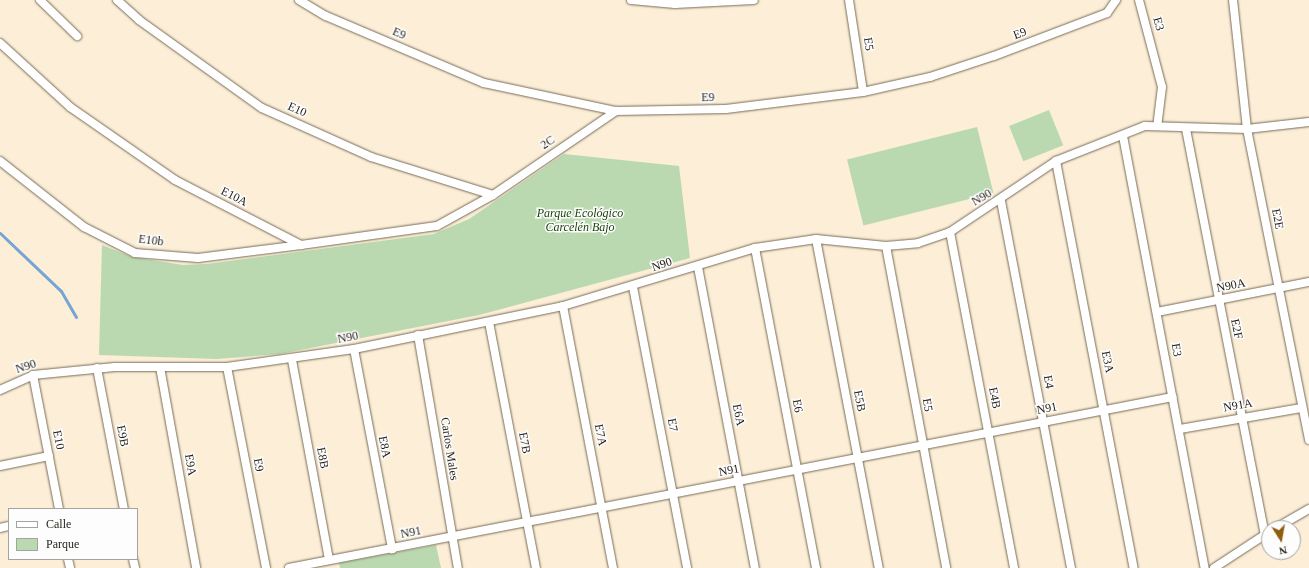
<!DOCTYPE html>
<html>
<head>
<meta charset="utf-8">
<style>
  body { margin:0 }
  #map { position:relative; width:1309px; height:568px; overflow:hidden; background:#fceed7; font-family:Georgia,serif }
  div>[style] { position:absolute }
  .green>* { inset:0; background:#bad9b0; transform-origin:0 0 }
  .stream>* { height:3px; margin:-1.5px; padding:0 1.5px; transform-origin:1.5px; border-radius:1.5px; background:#76a4d4 }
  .roads { filter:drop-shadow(0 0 1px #776b57) drop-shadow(0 0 1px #776b57) }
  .minor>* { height:8px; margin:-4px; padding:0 4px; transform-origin:4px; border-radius:4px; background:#fff }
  span { translate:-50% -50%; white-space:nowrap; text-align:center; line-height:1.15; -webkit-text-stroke:3px #fdfdfd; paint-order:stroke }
  .street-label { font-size:12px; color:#221d15 }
  .park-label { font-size:12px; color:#163d05; font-style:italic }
  .legend { position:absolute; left:8px; top:508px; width:130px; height:52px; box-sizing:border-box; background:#fdfdfd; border:1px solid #a5a3a0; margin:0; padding:5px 7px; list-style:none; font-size:12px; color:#221d15 }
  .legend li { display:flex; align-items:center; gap:8px; height:20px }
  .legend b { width:20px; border:1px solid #a5a3a0 }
  .north { position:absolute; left:1261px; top:520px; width:40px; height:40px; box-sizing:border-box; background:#fdfdfd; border:1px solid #a5a3a0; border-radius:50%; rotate:169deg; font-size:11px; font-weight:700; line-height:16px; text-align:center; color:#221d15 }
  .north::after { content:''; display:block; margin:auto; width:14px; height:18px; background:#8f5d0c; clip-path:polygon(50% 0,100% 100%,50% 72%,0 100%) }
</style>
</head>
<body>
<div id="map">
  <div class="green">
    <i style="left:1049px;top:110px;width:38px;height:43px;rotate:68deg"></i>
    <i style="left:977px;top:127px;width:68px;height:134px;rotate:76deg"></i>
    <i style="clip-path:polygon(564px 154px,679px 166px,690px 258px,479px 315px,280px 354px,217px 359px,99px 355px,102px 245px,132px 257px,183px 265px,207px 264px,434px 234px,469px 219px)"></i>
    <i style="clip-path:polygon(436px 545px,441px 568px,340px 568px,339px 563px)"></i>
  </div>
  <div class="stream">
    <i style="left:0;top:233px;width:84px;rotate:43.6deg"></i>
    <i style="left:61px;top:291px;width:30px;rotate:60deg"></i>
  </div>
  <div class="roads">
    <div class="minor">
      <i style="left:40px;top:0;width:52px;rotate:44.2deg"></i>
      <i style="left:117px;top:0;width:30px;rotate:42deg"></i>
      <i style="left:139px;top:20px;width:151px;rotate:35.6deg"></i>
      <i style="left:262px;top:108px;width:120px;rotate:24.2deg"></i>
      <i style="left:371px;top:157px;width:128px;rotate:17.3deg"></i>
      <i style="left:299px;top:0;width:31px;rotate:31deg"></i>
      <i style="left:326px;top:16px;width:172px;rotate:23deg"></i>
      <i style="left:484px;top:83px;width:135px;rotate:12deg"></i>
      <i style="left:616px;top:111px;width:110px;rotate:-1deg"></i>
      <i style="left:726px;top:109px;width:138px;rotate:-7.1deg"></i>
      <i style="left:863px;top:92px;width:69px;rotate:-12.6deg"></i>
      <i style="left:930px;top:77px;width:67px;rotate:-18.2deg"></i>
      <i style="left:994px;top:56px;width:121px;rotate:-20.8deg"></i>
      <i style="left:1107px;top:13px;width:16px;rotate:-55deg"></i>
      <i style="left:631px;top:0;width:44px;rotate:5.2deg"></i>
      <i style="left:675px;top:4px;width:79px;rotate:-2.9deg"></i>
      <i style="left:849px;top:0;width:93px;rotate:81.3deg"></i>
      <i style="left:1139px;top:0;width:90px;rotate:75.2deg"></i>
      <i style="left:1162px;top:87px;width:38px;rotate:97deg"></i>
      <i style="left:1233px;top:0;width:130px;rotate:83.8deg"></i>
      <i style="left:1247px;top:129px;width:317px;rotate:78.7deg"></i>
      <i style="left:0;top:43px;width:95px;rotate:42.4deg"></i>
      <i style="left:70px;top:107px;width:128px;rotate:34.8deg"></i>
      <i style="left:175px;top:180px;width:142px;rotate:27.3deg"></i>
      <i style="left:301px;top:245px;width:137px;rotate:-8deg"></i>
      <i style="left:437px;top:226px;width:64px;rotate:-29deg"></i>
      <i style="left:493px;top:195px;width:149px;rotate:-34.3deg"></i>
      <i style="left:1186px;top:129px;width:413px;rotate:79deg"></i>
      <i style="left:1123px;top:136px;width:440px;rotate:79.3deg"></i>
      <i style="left:0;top:161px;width:107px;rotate:38.2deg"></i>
      <i style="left:84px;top:227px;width:57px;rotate:27deg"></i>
      <i style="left:135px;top:253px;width:63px;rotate:4.5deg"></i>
      <i style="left:198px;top:258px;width:104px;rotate:-7.2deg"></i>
      <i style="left:1056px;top:161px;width:414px;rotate:79.2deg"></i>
      <i style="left:1001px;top:201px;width:374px;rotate:79.2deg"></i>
      <i style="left:950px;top:232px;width:342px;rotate:79.2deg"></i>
      <i style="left:816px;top:239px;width:335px;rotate:79.2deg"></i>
      <i style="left:886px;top:246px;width:328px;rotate:79.4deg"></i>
      <i style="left:755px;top:248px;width:326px;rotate:79.2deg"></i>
      <i style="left:698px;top:267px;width:306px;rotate:79.3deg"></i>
      <i style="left:633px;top:287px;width:286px;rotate:79.1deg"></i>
      <i style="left:563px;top:306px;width:267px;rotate:79.2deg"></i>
      <i style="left:1157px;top:312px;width:155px;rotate:-11.2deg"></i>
      <i style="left:489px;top:322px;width:250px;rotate:79.2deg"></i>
      <i style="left:418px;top:335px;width:236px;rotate:80.3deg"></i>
      <i style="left:354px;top:349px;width:204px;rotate:79.2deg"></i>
      <i style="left:292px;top:360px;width:203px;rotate:79.5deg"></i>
      <i style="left:160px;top:367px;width:204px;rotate:79.8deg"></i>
      <i style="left:227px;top:367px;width:205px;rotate:79deg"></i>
      <i style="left:97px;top:368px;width:144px;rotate:79.2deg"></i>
      <i style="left:33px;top:375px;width:136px;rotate:79deg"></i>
      <i style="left:0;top:390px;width:36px;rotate:-24deg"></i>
      <i style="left:33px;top:375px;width:82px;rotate:-5.6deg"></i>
      <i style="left:115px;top:367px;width:112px"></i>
      <i style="left:227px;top:367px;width:128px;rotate:-8.1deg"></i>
      <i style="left:354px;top:349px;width:213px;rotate:-11.6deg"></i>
      <i style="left:563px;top:306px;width:201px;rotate:-16.8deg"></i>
      <i style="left:755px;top:248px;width:62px;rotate:-8.4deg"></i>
      <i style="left:816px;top:239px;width:70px;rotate:5.7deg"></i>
      <i style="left:886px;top:246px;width:32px;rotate:-5deg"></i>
      <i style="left:918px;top:243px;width:34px;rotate:-19deg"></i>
      <i style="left:950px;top:232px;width:128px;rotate:-33.8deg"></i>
      <i style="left:1056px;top:161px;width:96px;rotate:-21.5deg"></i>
      <i style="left:1145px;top:126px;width:102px;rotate:1.7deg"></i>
      <i style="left:1247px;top:129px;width:62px;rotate:-6.4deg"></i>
      <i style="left:1180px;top:429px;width:123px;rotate:-9.8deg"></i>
      <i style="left:0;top:466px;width:50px;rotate:-11.5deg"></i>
      <i style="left:0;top:528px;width:9px;rotate:-13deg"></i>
      <i style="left:1276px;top:528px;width:38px;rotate:-30deg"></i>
      <i style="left:68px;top:559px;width:9px;rotate:77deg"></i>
      <i style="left:133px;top:559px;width:9px;rotate:77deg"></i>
      <i style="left:289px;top:568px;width:900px;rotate:-10.95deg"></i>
      <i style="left:1214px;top:568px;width:66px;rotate:-33.2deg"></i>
    </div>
  </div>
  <div class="street-label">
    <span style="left:1158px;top:24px;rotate:75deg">E3</span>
    <span style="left:399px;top:34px;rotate:23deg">E9</span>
    <span style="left:1020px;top:34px;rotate:-21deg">E9</span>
    <span style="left:868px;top:44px;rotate:81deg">E5</span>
    <span style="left:708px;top:98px;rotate:-1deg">E9</span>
    <span style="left:297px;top:110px;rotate:24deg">E10</span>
    <span style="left:548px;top:143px;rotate:-34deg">2C</span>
    <span style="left:234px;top:197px;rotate:27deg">E10A</span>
    <span style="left:982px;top:198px;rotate:-31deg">N90</span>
    <span style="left:1277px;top:219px;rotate:79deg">E2E</span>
    <span style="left:151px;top:241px;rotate:7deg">E10b</span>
    <span style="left:662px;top:265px;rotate:-18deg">N90</span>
    <span style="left:1231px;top:286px;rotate:-11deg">N90A</span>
    <span style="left:1236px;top:329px;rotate:78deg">E2F</span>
    <span style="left:348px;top:338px;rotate:-11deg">N90</span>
    <span style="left:1176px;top:350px;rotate:80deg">E3</span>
    <span style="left:1107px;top:362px;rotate:79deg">E3A</span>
    <span style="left:26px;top:367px;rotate:-18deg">N90</span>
    <span style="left:1048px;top:382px;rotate:79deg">E4</span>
    <span style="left:994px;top:398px;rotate:79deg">E4B</span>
    <span style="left:859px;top:401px;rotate:79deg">E5B</span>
    <span style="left:927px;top:405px;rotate:80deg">E5</span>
    <span style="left:797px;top:406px;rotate:79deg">E6</span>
    <span style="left:1238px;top:406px;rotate:-10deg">N91A</span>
    <span style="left:1047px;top:409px;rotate:-11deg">N91</span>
    <span style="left:738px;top:415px;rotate:79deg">E6A</span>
    <span style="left:672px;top:425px;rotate:79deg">E7</span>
    <span style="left:600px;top:435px;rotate:79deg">E7A</span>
    <span style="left:122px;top:436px;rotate:79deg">E9B</span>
    <span style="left:58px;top:440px;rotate:79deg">E10</span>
    <span style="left:524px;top:443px;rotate:79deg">E7B</span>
    <span style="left:384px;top:447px;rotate:79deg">E8A</span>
    <span style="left:449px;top:449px;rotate:81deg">Carlos Males</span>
    <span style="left:322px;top:458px;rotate:79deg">E8B</span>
    <span style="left:190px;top:465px;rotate:80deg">E9A</span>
    <span style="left:258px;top:465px;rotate:79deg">E9</span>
    <span style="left:729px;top:471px;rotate:-11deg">N91</span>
    <span style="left:411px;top:533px;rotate:-11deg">N91</span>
  </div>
  <div class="park-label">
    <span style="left:580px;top:221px">Parque Ecológico<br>Carcelén Bajo</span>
  </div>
  <ul class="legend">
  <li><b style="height:5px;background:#fff"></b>Calle</li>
  <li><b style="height:11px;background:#bad9b0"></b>Parque</li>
  </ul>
  <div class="north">N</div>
</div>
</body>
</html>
